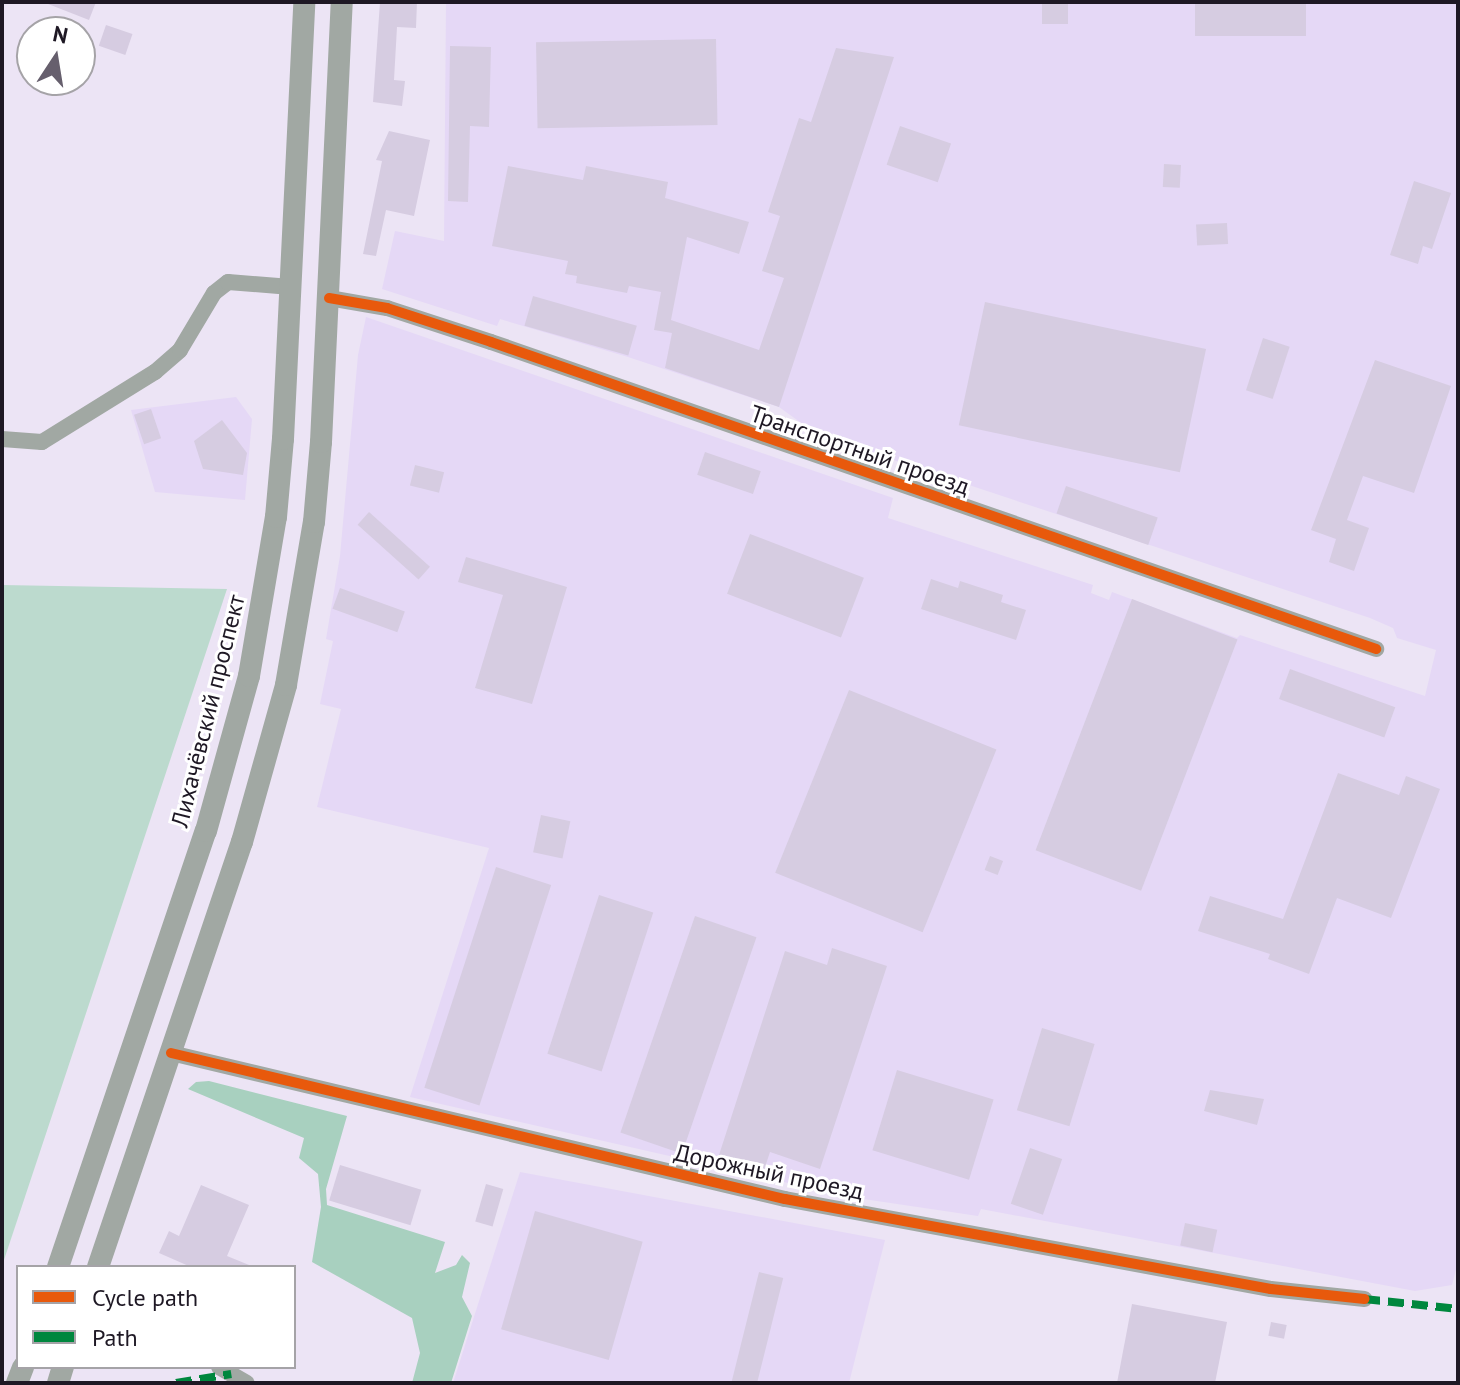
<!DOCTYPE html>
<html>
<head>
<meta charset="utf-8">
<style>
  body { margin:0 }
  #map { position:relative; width:1460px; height:1385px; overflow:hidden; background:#ece4f5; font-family:"PT Sans",sans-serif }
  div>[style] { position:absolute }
  .built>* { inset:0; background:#e5d8f6 }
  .green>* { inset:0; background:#bcdace }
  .forest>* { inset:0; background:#a8d0bf }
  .building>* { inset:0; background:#d6cce1; transform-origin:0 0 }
  .minor>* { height:16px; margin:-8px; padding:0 8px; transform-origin:8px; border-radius:8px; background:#a1a8a3 }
  .secondary>* { height:22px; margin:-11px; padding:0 11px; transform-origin:11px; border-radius:11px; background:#a1a8a3 }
  .quiet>* { height:8px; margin-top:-4px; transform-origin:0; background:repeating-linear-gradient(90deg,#00873e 0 16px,transparent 0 24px) }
  .cycleway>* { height:10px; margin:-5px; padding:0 5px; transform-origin:5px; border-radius:5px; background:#e8590c }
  span { translate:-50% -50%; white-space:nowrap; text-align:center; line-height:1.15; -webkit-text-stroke:6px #fff; paint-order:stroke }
  .street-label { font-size:24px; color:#1e1824 }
  .frame { position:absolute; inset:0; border:4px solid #1e1824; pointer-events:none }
  .legend { position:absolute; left:16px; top:1265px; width:280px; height:104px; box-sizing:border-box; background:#fff; border:2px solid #a5a3a7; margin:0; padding:10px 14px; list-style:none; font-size:24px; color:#1e1824 }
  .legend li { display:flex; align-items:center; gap:16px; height:40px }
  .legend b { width:40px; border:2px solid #a5a3a7 }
  .north { position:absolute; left:16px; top:16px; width:80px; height:80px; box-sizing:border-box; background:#fff; border:2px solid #a5a3a7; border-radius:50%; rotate:12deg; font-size:22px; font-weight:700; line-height:32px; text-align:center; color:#1e1824 }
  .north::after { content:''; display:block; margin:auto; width:28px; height:36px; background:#665f6d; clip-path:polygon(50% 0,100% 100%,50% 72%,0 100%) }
</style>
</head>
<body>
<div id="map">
  <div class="built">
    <i style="clip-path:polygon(446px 2px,1458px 2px,1458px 1262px,1452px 1285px,1415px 1291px,981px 1209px,978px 1216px,850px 1197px,410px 1097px,489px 848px,317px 807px,341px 709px,320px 704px,333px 641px,326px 639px,340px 556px,358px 355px,366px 317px,893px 498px,888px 518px,1093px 585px,1091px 593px,1109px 600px,1112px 592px,1237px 638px,1240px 635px,1425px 696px,1436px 650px,1397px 638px,1393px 628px,1370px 618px,818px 435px,779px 407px,628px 357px,500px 319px,497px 326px,382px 289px,395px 231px,444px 241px)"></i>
    <i style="clip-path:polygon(236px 397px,252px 419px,245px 500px,155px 492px,131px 410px)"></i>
    <i style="clip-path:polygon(520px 1172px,885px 1240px,849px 1383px,453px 1383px)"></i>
  </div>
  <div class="green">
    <i style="clip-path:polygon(2px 585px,227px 589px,2px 1266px)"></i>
  </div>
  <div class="forest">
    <i style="clip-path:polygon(209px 1081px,347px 1116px,326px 1189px,327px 1205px,445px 1242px,435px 1273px,456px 1265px,462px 1255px,470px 1263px,462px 1297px,472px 1316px,451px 1383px,412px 1383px,420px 1353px,412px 1318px,312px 1262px,321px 1207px,318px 1174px,299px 1158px,304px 1138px,188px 1089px,196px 1082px)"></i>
  </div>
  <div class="building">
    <i style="clip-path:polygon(43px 2px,96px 2px,89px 20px)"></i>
    <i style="clip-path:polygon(380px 2px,417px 2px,416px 28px,397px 27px,394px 80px,405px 81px,402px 106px,373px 102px)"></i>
    <i style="left:1042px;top:2px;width:26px;height:22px"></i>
    <i style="left:1195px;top:2px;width:111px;height:34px"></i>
    <i style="left:106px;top:25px;width:28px;height:22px;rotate:19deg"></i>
    <i style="left:716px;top:39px;width:86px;height:180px;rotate:89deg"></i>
    <i style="clip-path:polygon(450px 46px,491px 47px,489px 127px,470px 126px,468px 202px,448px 201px)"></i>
    <i style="clip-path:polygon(836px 48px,894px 57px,779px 407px,665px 368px,672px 333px,654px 330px,661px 292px,629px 286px,627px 293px,576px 283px,577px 276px,565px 274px,568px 261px,492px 246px,508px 166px,583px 180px,586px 166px,668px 182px,665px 198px,749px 222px,739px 254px,687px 237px,671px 320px,759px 350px,784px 278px,762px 271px,780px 216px,768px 212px,799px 118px,811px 122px)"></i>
    <i style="left:900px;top:126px;width:54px;height:41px;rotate:19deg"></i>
    <i style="clip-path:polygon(389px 131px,430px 140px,414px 216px,386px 210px,376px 256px,363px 254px,382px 161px,376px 160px)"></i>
    <i style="left:1164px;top:164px;width:17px;height:23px;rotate:3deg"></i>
    <i style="clip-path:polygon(1414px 181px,1451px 193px,1432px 249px,1423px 246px,1418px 264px,1390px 255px)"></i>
    <i style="left:1227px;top:223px;width:21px;height:31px;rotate:87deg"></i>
    <i style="left:533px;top:296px;width:108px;height:31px;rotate:16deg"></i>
    <i style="left:985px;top:302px;width:226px;height:126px;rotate:12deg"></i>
    <i style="left:1263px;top:338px;width:28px;height:55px;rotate:18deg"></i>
    <i style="clip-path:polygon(1375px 360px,1451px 386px,1414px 493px,1363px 476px,1347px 520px,1369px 528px,1354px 571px,1329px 562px,1336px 539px,1311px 530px)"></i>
    <i style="left:151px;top:409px;width:31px;height:18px;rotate:71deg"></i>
    <i style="clip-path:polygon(222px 420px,247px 453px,243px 475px,203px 469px,194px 441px)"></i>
    <i style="left:705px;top:452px;width:59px;height:24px;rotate:19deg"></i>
    <i style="left:415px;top:465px;width:30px;height:21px;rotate:14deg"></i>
    <i style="left:1066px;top:486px;width:97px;height:29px;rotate:19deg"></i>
    <i style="left:369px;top:512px;width:82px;height:17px;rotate:42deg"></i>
    <i style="left:750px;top:534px;width:122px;height:64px;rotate:21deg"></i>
    <i style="clip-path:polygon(466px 557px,567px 587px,532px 704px,475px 688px,503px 595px,458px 582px)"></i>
    <i style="clip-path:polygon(931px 579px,958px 588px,960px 581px,1003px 595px,1001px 602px,1026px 610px,1016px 640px,921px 609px)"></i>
    <i style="left:340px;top:588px;width:69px;height:22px;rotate:20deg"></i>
    <i style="left:1132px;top:599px;width:113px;height:269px;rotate:21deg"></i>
    <i style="left:1290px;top:669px;width:112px;height:32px;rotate:20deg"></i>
    <i style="left:849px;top:690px;width:159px;height:197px;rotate:22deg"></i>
    <i style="clip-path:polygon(1338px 773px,1399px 795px,1406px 776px,1440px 789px,1391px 918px,1337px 898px,1309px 974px,1268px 959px,1270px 954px,1198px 931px,1210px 896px,1283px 919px)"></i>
    <i style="left:541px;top:815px;width:30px;height:38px;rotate:12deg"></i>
    <i style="left:990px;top:856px;width:14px;height:15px;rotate:21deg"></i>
    <i style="left:496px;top:867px;width:58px;height:232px;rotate:18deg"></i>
    <i style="left:599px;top:895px;width:57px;height:167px;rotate:18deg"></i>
    <i style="left:695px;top:916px;width:65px;height:229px;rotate:19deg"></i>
    <i style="clip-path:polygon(832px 948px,887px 966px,820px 1169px,770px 1152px,764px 1170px,719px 1155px,785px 951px,827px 965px)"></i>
    <i style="left:1042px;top:1028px;width:55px;height:86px;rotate:17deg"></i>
    <i style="left:897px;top:1070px;width:101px;height:84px;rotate:17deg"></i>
    <i style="clip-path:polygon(1210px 1090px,1264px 1099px,1257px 1125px,1204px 1111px)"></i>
    <i style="left:1030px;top:1148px;width:34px;height:59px;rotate:19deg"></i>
    <i style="left:340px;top:1165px;width:85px;height:37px;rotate:17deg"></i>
    <i style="left:486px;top:1184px;width:18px;height:39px;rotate:16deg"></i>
    <i style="clip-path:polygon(201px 1185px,249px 1205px,227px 1256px,254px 1267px,191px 1267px,159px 1253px,169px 1231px,179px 1236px)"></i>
    <i style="left:535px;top:1211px;width:112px;height:123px;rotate:16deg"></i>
    <i style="left:1185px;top:1223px;width:33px;height:23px;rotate:12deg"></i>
    <i style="left:759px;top:1272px;width:25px;height:115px;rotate:14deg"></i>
    <i style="clip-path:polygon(1132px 1304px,1227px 1322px,1215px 1383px,1117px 1383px)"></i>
    <i style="left:1271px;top:1322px;width:16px;height:14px;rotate:11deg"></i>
  </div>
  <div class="minor">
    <i style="left:329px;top:298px;width:59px;rotate:9.8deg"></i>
    <i style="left:387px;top:308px;width:109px;rotate:18.1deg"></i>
    <i style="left:491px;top:342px;width:937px;rotate:19.13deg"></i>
    <i style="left:2px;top:439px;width:40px;rotate:4.3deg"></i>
    <i style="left:42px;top:442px;width:133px;rotate:-31.8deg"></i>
    <i style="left:155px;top:372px;width:33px;rotate:-41deg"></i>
    <i style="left:180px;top:350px;width:66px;rotate:-59.2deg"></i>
    <i style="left:214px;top:293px;width:18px;rotate:-38deg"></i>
    <i style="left:228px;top:282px;width:63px;rotate:4.5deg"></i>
    <i style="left:171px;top:1053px;width:631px;rotate:13.38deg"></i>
    <i style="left:785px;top:1199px;width:494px;rotate:10.5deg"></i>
    <i style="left:1271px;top:1289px;width:94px;rotate:6.1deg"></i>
    <i style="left:219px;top:1367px;width:32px;rotate:30deg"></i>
  </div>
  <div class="secondary">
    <i style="left:58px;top:1267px;width:460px;rotate:-71.3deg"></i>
    <i style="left:206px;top:831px;width:161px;rotate:-74.5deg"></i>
    <i style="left:249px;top:676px;width:161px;rotate:-80.4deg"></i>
    <i style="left:276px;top:517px;width:78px;rotate:-84.9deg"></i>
    <i style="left:283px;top:439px;width:438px;rotate:-87.2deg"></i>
    <i style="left:98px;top:1267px;width:449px;rotate:-71.3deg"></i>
    <i style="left:242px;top:842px;width:163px;rotate:-74.3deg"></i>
    <i style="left:286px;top:685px;width:165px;rotate:-80.3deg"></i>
    <i style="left:314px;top:522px;width:80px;rotate:-85deg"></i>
    <i style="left:321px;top:442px;width:441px;rotate:-87.3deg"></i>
    <i style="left:17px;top:1383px;width:17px;rotate:-69deg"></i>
    <i style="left:58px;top:1383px;width:17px;rotate:-73deg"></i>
  </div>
  <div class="quiet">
    <i style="left:1364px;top:1299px;width:95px;rotate:6.1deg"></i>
    <i style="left:176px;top:1383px;width:56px;rotate:-9.3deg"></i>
  </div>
  <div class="cycleway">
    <i style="left:329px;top:298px;width:59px;rotate:9.8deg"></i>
    <i style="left:387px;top:308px;width:109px;rotate:18.1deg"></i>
    <i style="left:491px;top:342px;width:937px;rotate:19.13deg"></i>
    <i style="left:171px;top:1053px;width:631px;rotate:13.38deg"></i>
    <i style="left:785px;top:1199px;width:494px;rotate:10.5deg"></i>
    <i style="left:1271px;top:1289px;width:94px;rotate:6.1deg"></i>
  </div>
  <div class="street-label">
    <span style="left:860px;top:450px;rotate:19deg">Транспортный проезд</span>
    <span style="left:208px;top:711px;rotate:-76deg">Лихачёвский проспект</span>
    <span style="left:769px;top:1172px;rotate:12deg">Дорожный проезд</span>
  </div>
  <div class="frame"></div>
  <ul class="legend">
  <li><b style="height:10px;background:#e8590c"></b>Cycle path</li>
  <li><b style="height:10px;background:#00873e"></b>Path</li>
  </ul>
  <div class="north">N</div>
</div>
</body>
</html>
